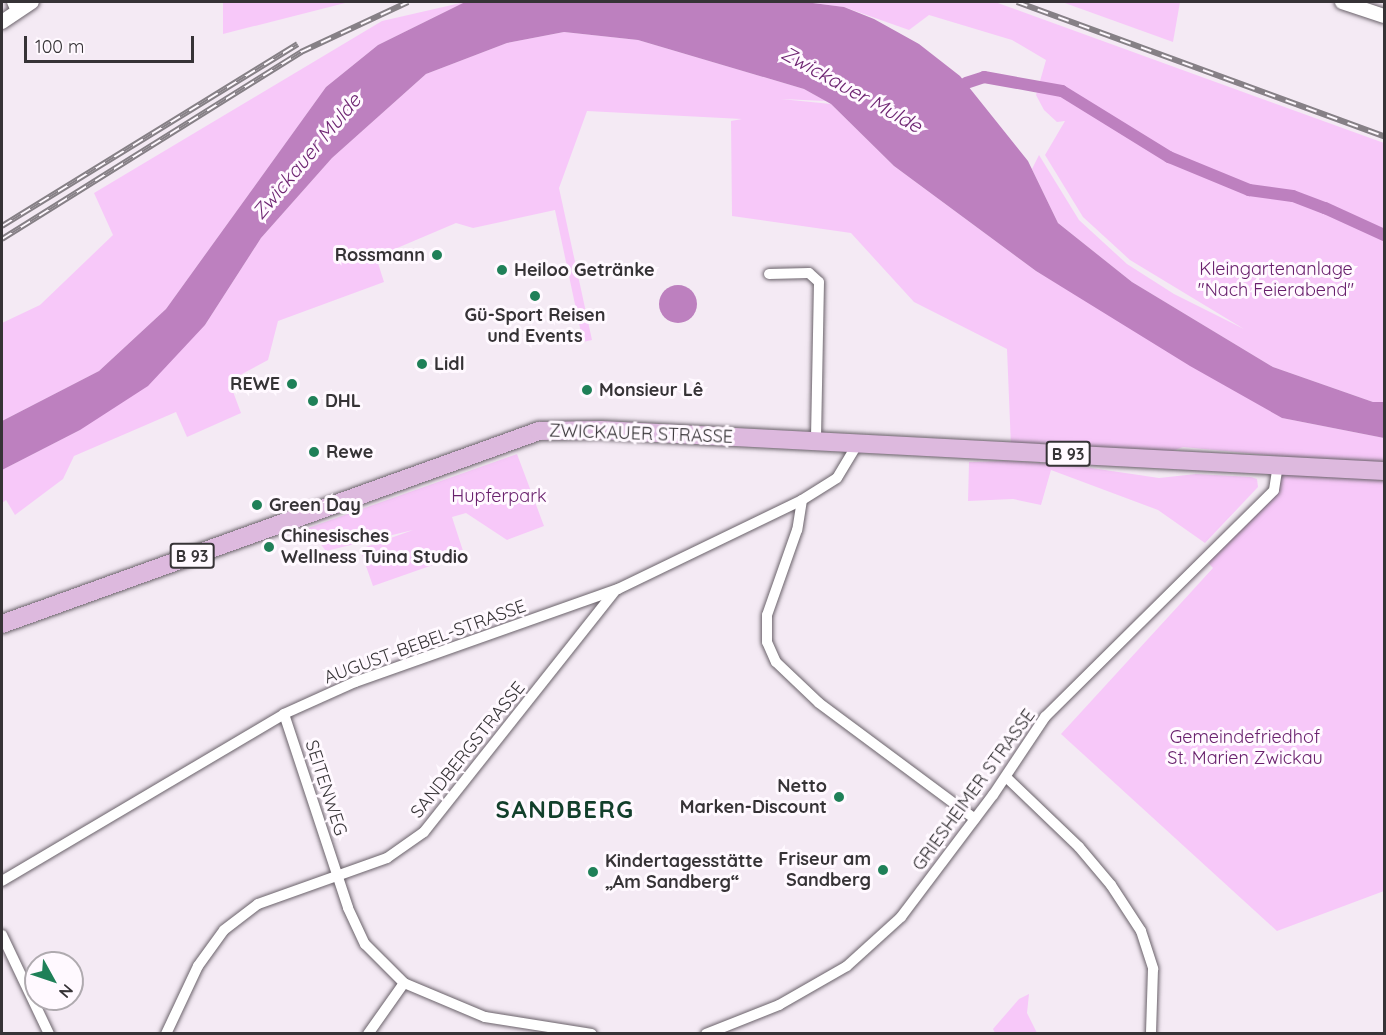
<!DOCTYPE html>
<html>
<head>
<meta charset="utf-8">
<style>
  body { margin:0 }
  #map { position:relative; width:1386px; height:1035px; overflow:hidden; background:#f4eaf4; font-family:Quicksand,sans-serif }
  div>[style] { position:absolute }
  .green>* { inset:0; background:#f7c8f9 }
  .water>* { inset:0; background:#bd80bf }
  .round { border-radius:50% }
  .canal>* { height:12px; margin:-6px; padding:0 6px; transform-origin:6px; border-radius:6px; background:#bd80bf }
  .roads { filter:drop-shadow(0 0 2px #6a626a) drop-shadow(0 0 2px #6a626a) }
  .minor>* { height:10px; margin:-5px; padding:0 5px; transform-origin:5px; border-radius:5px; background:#fff }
  .tertiary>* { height:14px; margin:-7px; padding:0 7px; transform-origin:7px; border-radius:7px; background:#fff }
  .primary>* { height:18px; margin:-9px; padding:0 9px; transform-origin:9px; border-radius:9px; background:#ddb9de }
  .rail>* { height:6px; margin-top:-3px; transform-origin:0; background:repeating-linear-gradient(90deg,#fff9ff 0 11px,#868086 0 22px); box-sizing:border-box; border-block:2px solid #868086 }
  .dots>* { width:16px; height:16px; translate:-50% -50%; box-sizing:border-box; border:3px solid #fff9ff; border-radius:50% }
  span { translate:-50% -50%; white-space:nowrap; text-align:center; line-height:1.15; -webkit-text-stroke:6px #fff9ff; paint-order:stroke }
  .shield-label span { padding:2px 4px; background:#fff9ff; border:2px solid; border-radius:4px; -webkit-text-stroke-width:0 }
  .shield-label { font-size:16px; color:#363336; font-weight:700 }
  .poi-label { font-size:18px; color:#363336; font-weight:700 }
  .right { translate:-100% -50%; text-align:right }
  .left { translate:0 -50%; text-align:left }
  .park-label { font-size:18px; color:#69206d }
  .street-label { font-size:18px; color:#363336 }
  .water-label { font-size:20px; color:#6f2673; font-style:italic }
  .district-label { font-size:24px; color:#123f2b; font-weight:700; letter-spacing:1.5px }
  .frame { position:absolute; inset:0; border:3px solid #363336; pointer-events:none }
  .north { position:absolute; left:24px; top:951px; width:60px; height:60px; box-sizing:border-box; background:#fff9ff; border:2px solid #afaaaf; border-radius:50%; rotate:130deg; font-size:16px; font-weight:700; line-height:24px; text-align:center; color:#363336 }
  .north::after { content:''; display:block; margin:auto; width:21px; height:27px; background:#1f8058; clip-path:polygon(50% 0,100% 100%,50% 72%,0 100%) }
  .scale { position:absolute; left:24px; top:36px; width:170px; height:27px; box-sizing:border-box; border:3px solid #363336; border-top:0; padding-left:8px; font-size:18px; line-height:21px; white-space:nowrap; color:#363336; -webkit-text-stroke:4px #fff9ff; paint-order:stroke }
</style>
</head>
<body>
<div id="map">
  <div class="green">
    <i style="clip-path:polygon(223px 2px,349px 2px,223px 34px)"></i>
    <i style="clip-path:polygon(465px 2px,378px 45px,326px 87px,166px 309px,99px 371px,2px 421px,2px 323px,40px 305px,113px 235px,94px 193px,382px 21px)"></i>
    <i style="clip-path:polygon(805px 2px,995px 2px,1384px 143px,1384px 402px,1373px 402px,1273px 367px,1132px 282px,1058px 223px,1032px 169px,1039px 155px,1079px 220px,1127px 264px,1174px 294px,1244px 329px,1130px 260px,1083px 217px,1045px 155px,1065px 121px,1057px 122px,1044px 110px,1036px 95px,1046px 60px,1012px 40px,929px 15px,909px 30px,844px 7px)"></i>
    <i style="clip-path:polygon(1062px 2px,1180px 2px,1173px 42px)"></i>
    <i style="clip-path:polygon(564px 32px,638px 40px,804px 89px,826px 101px,781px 99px,831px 104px,894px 166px,1036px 271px,1282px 418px,1384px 438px,1384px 466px,1183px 447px,1164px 454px,1011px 447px,1007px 349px,914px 302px,851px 233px,732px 216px,731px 121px,742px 119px,587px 111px,559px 188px,592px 340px,583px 342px,555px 210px,473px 228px,456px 223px,376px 257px,384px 282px,278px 321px,268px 360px,229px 381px,241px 413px,187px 437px,176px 412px,74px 456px,63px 479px,15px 515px,6px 500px,2px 503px,2px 470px,80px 430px,205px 325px,261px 238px,332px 158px,426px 74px,507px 43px)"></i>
    <i style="clip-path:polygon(517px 454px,544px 526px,507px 540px,466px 513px,452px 517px,464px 554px,373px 586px,360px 549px,413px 530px,326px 551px,308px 528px)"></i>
    <i style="clip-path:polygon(1006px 461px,1071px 465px,1159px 478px,1196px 474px,1251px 477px,1257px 479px,1258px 487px,1205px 543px,1158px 510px,1051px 470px,1041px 505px,1013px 499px,968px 501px,969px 462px)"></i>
    <i style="clip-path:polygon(1278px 465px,1384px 471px,1384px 891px,1277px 931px,1061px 734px,1213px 568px,1201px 555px,1274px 490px)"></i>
    <i style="clip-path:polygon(1029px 994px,1027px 1013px,1037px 1033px,995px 1033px,993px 1029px,1019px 999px)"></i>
  </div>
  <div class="water">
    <i style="clip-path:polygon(465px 2px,805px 2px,844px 7px,874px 19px,919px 44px,960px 76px,1028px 161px,1058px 223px,1132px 282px,1273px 367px,1373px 402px,1384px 402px,1384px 438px,1282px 418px,1190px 366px,1036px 271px,894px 166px,831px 104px,804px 89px,638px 40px,564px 32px,507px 43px,426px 74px,332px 158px,261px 238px,205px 325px,148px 386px,80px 430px,2px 470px,2px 421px,99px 371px,166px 309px,326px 87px,378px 45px)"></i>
    <i class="round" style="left:659px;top:285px;width:38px;height:38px"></i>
  </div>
  <div class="canal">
    <i style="left:966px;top:83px;width:19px;rotate:-18deg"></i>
    <i style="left:984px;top:77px;width:79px;rotate:10.2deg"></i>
    <i style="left:1062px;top:91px;width:126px;rotate:31.7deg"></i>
    <i style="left:1169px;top:157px;width:87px;rotate:22.4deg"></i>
    <i style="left:1249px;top:190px;width:44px;rotate:7.8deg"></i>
    <i style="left:1293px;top:196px;width:34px;rotate:21deg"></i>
    <i style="left:1325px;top:208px;width:65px;rotate:24.6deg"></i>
  </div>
  <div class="roads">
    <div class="minor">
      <i style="left:12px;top:2px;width:10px;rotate:66deg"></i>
      <i style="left:769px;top:274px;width:40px;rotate:-1.4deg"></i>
      <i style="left:809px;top:273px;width:13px;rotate:42deg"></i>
      <i style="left:819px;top:282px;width:159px;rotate:91.1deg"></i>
      <i style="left:802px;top:500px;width:30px;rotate:99deg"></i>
      <i style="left:797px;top:530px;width:90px;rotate:109.4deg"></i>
      <i style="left:767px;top:615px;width:27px;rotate:90deg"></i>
      <i style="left:767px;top:642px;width:22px;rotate:66deg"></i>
      <i style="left:776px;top:662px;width:59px;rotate:43.6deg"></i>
      <i style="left:819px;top:703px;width:194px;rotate:36.6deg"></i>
      <i style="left:284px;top:714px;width:204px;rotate:71.7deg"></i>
      <i style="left:348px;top:908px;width:40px;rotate:65deg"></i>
      <i style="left:365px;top:944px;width:55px;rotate:45deg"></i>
      <i style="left:404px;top:983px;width:88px;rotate:22.8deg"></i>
      <i style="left:485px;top:1017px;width:108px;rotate:9deg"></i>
      <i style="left:1006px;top:777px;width:101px;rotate:43.8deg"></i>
      <i style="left:1079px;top:847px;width:50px;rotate:49.9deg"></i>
      <i style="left:1111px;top:885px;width:55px;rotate:56.9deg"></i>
      <i style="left:1141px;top:931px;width:40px;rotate:72deg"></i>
      <i style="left:1153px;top:969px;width:65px;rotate:91.8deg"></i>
      <i style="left:2px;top:881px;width:328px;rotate:-30.6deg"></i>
      <i style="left:284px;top:714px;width:78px;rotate:-24.3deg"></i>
      <i style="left:355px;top:682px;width:279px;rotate:-19.5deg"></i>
      <i style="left:618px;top:589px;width:204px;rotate:-25.8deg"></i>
      <i style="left:802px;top:500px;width:41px;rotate:-32.2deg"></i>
      <i style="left:837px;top:478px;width:41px;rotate:-59deg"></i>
      <i style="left:2px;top:935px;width:110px;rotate:64.6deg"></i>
      <i style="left:166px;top:1034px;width:75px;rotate:-64.8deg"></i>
      <i style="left:198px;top:966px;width:44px;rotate:-54.2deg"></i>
      <i style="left:224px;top:930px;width:43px;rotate:-37.4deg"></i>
      <i style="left:258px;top:904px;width:137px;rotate:-19.6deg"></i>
      <i style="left:387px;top:858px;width:45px;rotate:-35.1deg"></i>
      <i style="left:424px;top:832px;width:308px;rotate:-51.6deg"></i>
      <i style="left:368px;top:1034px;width:62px;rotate:-54.8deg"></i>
      <i style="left:706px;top:1034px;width:79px;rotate:-21.7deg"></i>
      <i style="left:779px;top:1005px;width:78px;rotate:-29.8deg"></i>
      <i style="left:847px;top:966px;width:73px;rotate:-42.2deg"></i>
      <i style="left:901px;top:917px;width:153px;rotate:-53deg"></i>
      <i style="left:993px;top:795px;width:94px;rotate:-56.3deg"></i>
      <i style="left:1045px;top:717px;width:322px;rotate:-44.7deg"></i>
      <i style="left:1274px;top:490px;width:25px;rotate:-81deg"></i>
    </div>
    <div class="tertiary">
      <i style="left:1342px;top:2px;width:44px;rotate:18.4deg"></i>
      <i style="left:2px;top:22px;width:36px;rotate:-34deg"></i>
    </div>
    <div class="primary">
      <i style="left:2px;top:624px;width:571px;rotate:-19.77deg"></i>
      <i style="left:539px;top:431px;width:62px;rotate:-0.9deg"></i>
      <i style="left:601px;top:430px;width:784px;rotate:3deg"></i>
    </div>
  </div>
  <div class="rail">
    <i style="left:1017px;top:2px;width:391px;rotate:20.1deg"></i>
    <i style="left:2px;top:226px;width:347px;rotate:-31.6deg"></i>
    <i style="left:2px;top:239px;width:353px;rotate:-32deg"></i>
    <i style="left:301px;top:52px;width:118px;rotate:-25deg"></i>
  </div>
  <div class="dots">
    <i style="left:437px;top:255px;background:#1f8058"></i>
    <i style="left:502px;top:270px;background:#1f8058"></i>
    <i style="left:535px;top:296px;background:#1f8058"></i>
    <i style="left:422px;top:364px;background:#1f8058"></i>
    <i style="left:292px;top:384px;background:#1f8058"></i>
    <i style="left:587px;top:390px;background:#1f8058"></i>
    <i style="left:313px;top:401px;background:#1f8058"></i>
    <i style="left:314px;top:452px;background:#1f8058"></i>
    <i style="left:257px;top:505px;background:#1f8058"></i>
    <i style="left:269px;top:547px;background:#1f8058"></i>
    <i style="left:839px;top:797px;background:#1f8058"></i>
    <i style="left:883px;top:870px;background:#1f8058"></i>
    <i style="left:593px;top:872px;background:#1f8058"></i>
  </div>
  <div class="shield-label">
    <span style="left:1068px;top:454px">B 93</span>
    <span style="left:192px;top:556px">B 93</span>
  </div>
  <div class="poi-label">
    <span class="right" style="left:425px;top:255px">Rossmann</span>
    <span class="left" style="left:514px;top:270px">Heiloo Getränke</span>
    <span style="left:535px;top:326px">Gü-Sport Reisen<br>und Events</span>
    <span class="left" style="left:434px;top:364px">Lidl</span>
    <span class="right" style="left:280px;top:384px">REWE</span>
    <span class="left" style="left:599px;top:390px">Monsieur Lê</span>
    <span class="left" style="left:325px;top:401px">DHL</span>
    <span class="left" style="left:326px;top:452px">Rewe</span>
    <span class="left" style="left:269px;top:505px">Green Day</span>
    <span class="left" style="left:281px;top:547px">Chinesisches<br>Wellness Tuina Studio</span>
    <span class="right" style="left:827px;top:797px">Netto<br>Marken-Discount</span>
    <span class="right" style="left:871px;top:870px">Friseur am<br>Sandberg</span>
    <span class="left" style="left:605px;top:872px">Kindertagesstätte<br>„Am Sandberg“</span>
  </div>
  <div class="park-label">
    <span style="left:1276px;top:280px">Kleingartenanlage<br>"Nach Feierabend"</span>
    <span style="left:499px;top:496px">Hupferpark</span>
    <span style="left:1245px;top:748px">Gemeindefriedhof<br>St. Marien Zwickau</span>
  </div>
  <div class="street-label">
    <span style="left:641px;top:434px;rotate:2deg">ZWICKAUER STRASSE</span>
    <span style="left:425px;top:642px;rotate:-20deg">AUGUST-BEBEL-STRASSE</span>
    <span style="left:468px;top:750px;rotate:-51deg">SANDBERGSTRASSE</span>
    <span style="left:326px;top:788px;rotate:72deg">SEITENWEG</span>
    <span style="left:974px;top:790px;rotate:-54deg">GRIESHEIMER STRASSE</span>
  </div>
  <div class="water-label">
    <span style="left:852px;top:89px;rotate:29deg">Zwickauer Mulde</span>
    <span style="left:306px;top:156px;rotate:-50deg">Zwickauer Mulde</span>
  </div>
  <div class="district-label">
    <span style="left:565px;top:810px">SANDBERG</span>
  </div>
  <div class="frame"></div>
  <div class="north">N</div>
  <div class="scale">100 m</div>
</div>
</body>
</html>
